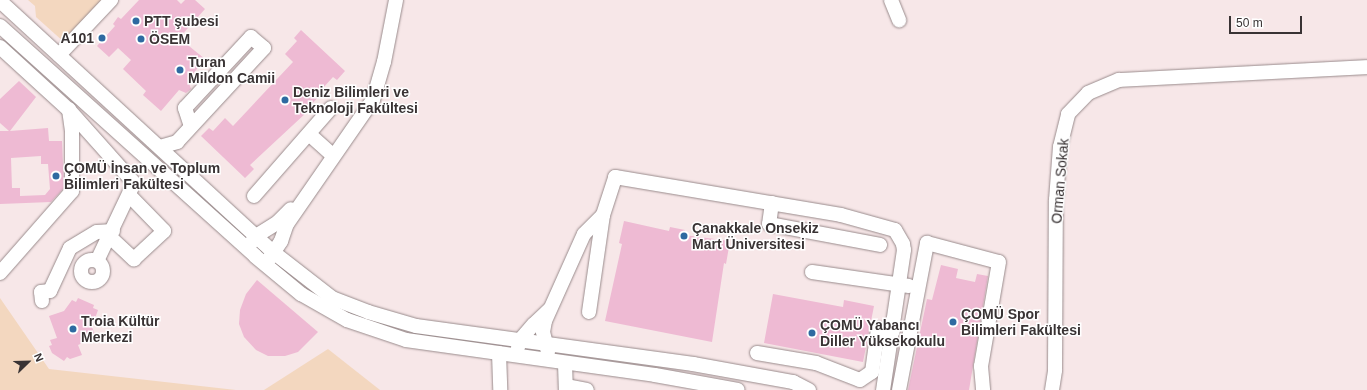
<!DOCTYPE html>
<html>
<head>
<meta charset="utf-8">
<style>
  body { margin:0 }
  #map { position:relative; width:1367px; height:390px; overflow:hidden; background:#f7e7e8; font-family:Arial,sans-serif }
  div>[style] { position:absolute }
  .green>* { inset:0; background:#f3d7bf }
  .building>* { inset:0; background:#eebad3 }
  .roads { filter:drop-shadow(0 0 1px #998b8c) drop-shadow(0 0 1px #998b8c) }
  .minor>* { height:14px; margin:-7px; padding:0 7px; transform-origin:7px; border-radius:7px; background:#fff }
  .minor>.ring { margin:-7px; padding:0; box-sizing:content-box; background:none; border:14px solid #fff; border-radius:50% }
  .dots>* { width:11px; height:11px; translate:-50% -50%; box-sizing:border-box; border:2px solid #fff; border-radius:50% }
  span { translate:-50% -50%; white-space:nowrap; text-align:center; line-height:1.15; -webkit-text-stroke:3px #fff; paint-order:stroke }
  .poi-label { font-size:14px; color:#393334; font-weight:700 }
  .left { translate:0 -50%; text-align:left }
  .right { translate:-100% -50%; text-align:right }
  .street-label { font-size:14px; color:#393334 }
  .north { position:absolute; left:8px; top:342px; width:40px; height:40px; -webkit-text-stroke:3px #fff; paint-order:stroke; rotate:67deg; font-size:11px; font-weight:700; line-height:16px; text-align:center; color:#393334 }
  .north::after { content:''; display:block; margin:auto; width:14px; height:18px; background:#393334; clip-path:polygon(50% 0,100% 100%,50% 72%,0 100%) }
  .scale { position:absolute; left:1229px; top:16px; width:73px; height:18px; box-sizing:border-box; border:2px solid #393334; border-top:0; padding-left:5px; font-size:12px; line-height:14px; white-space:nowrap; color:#393334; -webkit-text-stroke:3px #fff; paint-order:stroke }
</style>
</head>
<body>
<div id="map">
  <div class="green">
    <i style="clip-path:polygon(28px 0,105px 0,65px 43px,36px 17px,35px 6px)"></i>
    <i style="clip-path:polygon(0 298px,49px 369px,236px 390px,0 390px)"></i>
    <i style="clip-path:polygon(328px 349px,380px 390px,264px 390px)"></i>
  </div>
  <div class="building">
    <i style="clip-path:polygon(139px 0,177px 0,181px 4px,185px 0,195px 0,205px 9px,179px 38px,205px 59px,188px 80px,191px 89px,186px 93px,179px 90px,161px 111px,143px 95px,146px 91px,123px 69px,131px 60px,118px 48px,109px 57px,97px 46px,115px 26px,113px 24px,118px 17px,121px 19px)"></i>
    <i style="clip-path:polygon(301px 30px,345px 71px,337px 80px,333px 77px,322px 89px,325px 90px,305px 111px,307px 112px,250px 165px,254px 169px,245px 178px,201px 136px,209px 128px,213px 131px,225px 118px,233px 126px,293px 62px,285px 54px,297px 41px,294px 38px)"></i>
    <i style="clip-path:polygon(evenodd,19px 81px,36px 97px,10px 131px,48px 128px,49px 141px,62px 141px,64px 188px,51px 202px,0 204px,0 131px,9px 131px,0 123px,0 99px,19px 81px,41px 156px,41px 164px,48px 164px,50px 189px,45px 195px,20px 196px,20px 188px,12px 188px,11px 158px,41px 156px)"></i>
    <i style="clip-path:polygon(624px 221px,669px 231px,670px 227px,685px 230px,684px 235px,730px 241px,726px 264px,724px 263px,712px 342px,605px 321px,622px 244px,619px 243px)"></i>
    <i style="clip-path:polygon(941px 265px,958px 269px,956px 278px,975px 282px,977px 274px,988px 276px,969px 390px,908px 390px,927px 299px,932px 300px)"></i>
    <i style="clip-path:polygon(257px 280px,318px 332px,298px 352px,285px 356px,268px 356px,256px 350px,244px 337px,239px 324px,240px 310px,246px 294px)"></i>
    <i style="clip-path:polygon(773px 294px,843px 307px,844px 300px,874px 306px,863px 362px,764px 343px)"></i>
    <i style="clip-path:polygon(78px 298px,94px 305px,93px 308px,98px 310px,92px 327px,96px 337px,78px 345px,82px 355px,70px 359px,67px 357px,64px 361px,52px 353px,49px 346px,52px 345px,50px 340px,57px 338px,49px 316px,64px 311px,72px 300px,76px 302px)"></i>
  </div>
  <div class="roads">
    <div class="minor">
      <i style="left:891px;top:0;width:22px;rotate:68deg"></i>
      <i style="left:0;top:1px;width:371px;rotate:42.6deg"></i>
      <i style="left:273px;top:252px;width:75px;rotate:37.9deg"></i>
      <i style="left:332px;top:298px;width:39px;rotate:21deg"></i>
      <i style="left:368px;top:312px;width:50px;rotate:16.3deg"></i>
      <i style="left:416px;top:326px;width:280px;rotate:7.8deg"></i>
      <i style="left:693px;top:364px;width:102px;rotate:10.2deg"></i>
      <i style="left:793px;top:382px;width:18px;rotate:27deg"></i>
      <i style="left:0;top:26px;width:343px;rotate:42deg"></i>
      <i style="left:255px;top:256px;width:60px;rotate:39.6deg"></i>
      <i style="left:301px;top:294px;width:53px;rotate:29.5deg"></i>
      <i style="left:347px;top:320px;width:62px;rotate:18.7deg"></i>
      <i style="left:406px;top:340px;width:251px;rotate:8deg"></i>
      <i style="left:655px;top:375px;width:84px;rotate:10.2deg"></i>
      <i style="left:0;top:47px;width:93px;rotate:42.4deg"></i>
      <i style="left:69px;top:110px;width:98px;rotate:48.3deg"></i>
      <i style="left:134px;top:183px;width:86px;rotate:115.4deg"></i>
      <i style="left:59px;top:55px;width:76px;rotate:-46.6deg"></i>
      <i style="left:309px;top:134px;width:30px;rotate:42deg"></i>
      <i style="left:160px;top:147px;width:18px;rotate:-16deg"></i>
      <i style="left:177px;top:142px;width:128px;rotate:-47.2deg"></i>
      <i style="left:264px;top:48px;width:17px;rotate:-140deg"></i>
      <i style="left:251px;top:37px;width:97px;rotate:132.9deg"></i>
      <i style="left:185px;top:108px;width:19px;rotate:72deg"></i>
      <i style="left:254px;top:196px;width:117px;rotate:-48.8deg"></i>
      <i style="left:772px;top:203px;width:21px;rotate:98deg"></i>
      <i style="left:769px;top:224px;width:113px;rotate:10.7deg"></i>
      <i style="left:110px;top:237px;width:33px;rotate:43deg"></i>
      <i style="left:134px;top:259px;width:41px;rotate:-43deg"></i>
      <i style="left:164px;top:231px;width:50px;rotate:-134.2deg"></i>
      <i style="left:251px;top:243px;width:9px;rotate:-54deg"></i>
      <i style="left:256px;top:236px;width:26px;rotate:-32deg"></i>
      <i style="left:278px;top:222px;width:18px;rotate:-45deg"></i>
      <i style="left:269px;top:259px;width:22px;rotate:-56deg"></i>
      <i style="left:281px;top:241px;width:18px;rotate:-71deg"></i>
      <i style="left:287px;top:224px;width:151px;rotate:-55.3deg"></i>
      <i style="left:373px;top:100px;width:40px;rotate:-74deg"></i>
      <i style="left:384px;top:62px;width:63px;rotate:-79deg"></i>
      <i class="ring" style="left:81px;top:260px;width:8px;height:8px"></i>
      <i style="left:812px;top:272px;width:98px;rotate:8.2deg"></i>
      <i style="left:0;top:273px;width:109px;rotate:-48.7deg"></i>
      <i style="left:72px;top:191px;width:60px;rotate:-90deg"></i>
      <i style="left:72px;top:131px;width:22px;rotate:-98deg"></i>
      <i style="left:42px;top:301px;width:9px;rotate:-96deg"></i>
      <i style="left:41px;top:292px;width:9px;rotate:-6deg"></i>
      <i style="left:50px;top:291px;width:47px;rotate:-65.1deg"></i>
      <i style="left:70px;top:248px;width:31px;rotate:-31deg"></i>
      <i style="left:97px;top:232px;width:16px;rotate:-4deg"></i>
      <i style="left:589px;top:312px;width:98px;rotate:-81.8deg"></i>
      <i style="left:518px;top:347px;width:7px;rotate:-74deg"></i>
      <i style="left:520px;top:340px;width:21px;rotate:-49deg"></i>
      <i style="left:534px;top:324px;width:21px;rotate:-43deg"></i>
      <i style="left:548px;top:352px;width:21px;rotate:-104deg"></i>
      <i style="left:543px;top:332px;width:11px;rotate:-80deg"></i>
      <i style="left:545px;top:321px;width:95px;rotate:-65.9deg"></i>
      <i style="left:584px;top:234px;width:27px;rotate:-45deg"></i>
      <i style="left:603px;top:215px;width:40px;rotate:-72deg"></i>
      <i style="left:615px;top:177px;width:229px;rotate:9.5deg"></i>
      <i style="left:841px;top:215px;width:56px;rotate:15.5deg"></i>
      <i style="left:895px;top:230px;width:16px;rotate:60deg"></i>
      <i style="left:903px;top:244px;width:6px;rotate:81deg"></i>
      <i style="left:904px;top:250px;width:142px;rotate:98.5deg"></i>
      <i style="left:499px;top:353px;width:37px;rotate:88deg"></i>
      <i style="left:757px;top:353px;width:60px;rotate:9.6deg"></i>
      <i style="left:816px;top:363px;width:47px;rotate:21.1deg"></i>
      <i style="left:860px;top:380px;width:14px;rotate:-34deg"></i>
      <i style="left:872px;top:372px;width:43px;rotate:-82.1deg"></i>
      <i style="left:878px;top:329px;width:15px;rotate:8deg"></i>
      <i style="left:565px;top:364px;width:26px;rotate:88deg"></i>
      <i style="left:567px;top:386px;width:20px;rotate:11deg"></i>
      <i style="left:899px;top:390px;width:150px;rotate:-79.2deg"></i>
      <i style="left:927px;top:243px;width:74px;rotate:14.8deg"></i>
      <i style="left:999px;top:262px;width:106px;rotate:99.8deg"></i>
      <i style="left:981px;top:366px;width:24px;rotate:85deg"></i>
      <i style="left:1052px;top:390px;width:20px;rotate:-81deg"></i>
      <i style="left:1055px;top:370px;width:170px;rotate:-89.7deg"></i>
      <i style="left:1056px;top:200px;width:53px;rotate:-85.7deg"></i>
      <i style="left:1060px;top:147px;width:34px;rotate:-76deg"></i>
      <i style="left:1068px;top:114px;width:29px;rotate:-46deg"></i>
      <i style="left:1088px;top:93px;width:34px;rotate:-23deg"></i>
      <i style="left:1119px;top:80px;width:248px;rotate:-3deg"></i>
    </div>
  </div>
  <div class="dots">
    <i style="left:136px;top:21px;background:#2e6aa1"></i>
    <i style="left:102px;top:38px;background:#2e6aa1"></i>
    <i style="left:141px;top:39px;background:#2e6aa1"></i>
    <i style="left:180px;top:70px;background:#2e6aa1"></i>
    <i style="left:285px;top:100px;background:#2e6aa1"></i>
    <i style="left:56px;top:176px;background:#2e6aa1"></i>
    <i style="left:684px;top:236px;background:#2e6aa1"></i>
    <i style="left:953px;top:322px;background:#2e6aa1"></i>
    <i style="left:73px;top:329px;background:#2e6aa1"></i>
    <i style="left:812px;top:333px;background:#2e6aa1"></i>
  </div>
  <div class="poi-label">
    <span class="left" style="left:144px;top:21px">PTT şubesi</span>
    <span class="right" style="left:94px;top:38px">A101</span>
    <span class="left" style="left:149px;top:39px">ÖSEM</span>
    <span class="left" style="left:188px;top:70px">Turan<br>Mildon Camii</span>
    <span class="left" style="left:293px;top:100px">Deniz Bilimleri ve<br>Teknoloji Fakültesi</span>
    <span class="left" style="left:64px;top:176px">ÇOMÜ İnsan ve Toplum<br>Bilimleri Fakültesi</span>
    <span class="left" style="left:692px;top:236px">Çanakkale Onsekiz<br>Mart Üniversitesi</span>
    <span class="left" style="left:961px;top:322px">ÇOMÜ Spor<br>Bilimleri Fakültesi</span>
    <span class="left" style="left:81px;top:329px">Troia Kültür<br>Merkezi</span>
    <span class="left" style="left:820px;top:333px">ÇOMÜ Yabancı<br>Diller Yüksekokulu</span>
  </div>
  <div class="street-label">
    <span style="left:1060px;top:181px;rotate:-85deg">Orman Sokak</span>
  </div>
  <div class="north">N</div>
  <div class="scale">50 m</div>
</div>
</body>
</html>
